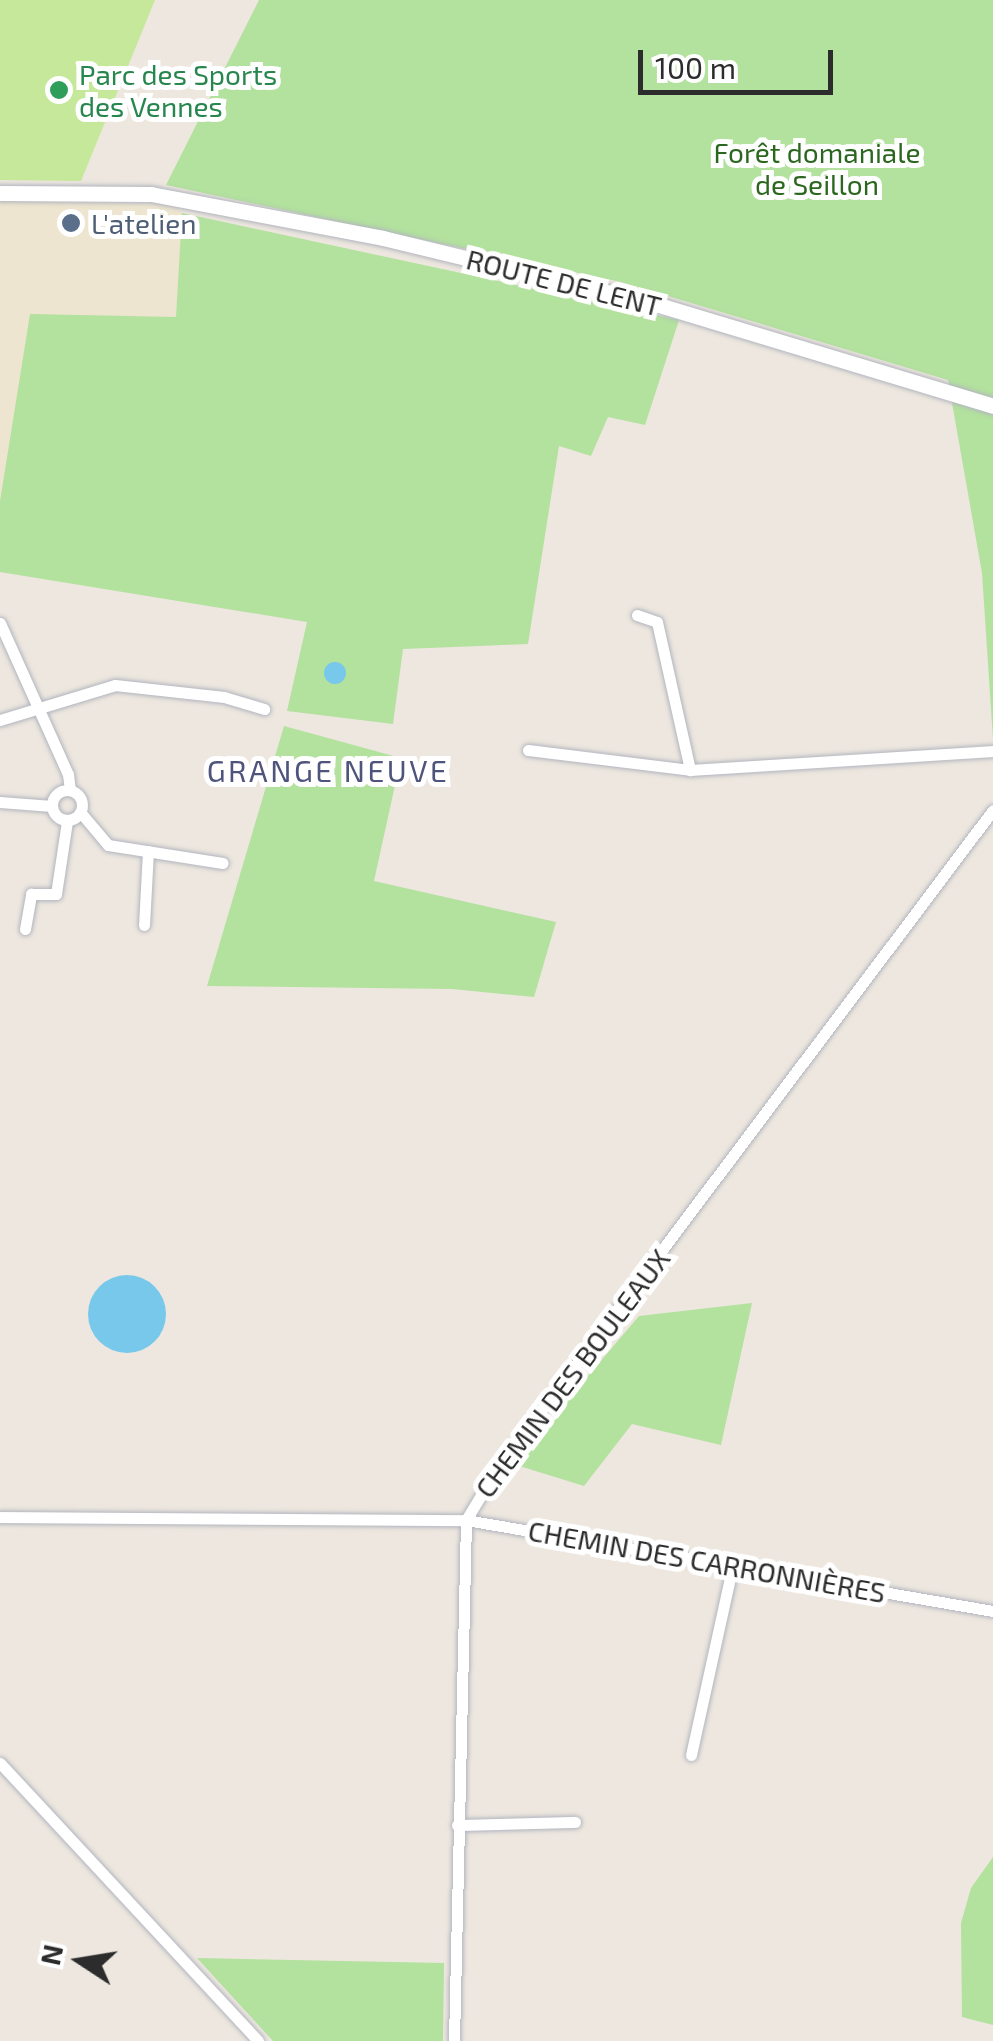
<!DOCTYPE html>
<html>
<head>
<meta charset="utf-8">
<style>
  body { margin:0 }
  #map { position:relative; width:993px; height:2041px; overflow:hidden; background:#ede7df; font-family:"Exo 2",sans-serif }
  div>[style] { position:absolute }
  .education>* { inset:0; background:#ede5cf }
  .green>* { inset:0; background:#b3e19e }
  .pitch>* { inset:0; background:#c5e89a }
  .water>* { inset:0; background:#77c8ea }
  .round { border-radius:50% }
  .roads { filter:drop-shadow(0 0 2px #b2b5bf) drop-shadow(0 0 2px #b2b5bf) }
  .street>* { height:11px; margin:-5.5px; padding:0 5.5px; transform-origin:5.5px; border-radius:5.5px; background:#fff }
  .street>.ring { margin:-5.5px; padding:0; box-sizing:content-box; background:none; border:11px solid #fff; border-radius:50% }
  .secondary>* { height:15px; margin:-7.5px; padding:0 7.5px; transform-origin:7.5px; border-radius:7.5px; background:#fff }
  .dots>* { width:28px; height:28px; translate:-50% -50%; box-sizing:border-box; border:5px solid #fff; border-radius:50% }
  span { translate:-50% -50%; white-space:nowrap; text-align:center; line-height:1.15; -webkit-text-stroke:10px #fff; paint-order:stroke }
  .leisure-label { font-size:28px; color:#27864d }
  .left { translate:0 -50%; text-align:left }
  .park-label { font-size:28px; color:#2b671e }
  .service-label { font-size:28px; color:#4e5e75 }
  .street-label { font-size:28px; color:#2c2c2c }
  .neighbourhood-label { font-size:30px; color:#4e547b; letter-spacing:2.5px }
  .north { position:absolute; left:30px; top:1911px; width:100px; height:100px; -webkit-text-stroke:8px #fff; paint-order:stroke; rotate:282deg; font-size:28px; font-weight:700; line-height:40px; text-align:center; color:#2c2c2c }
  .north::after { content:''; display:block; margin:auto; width:35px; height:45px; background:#2c2c2c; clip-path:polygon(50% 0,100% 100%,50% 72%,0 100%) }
  .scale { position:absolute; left:638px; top:50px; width:195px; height:45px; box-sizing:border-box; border:5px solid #2c2c2c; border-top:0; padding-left:12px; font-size:30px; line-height:35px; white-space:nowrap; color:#2c2c2c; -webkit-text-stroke:8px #fff; paint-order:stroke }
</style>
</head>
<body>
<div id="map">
  <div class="education">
    <i style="clip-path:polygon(0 201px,173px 204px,182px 213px,176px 317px,30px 315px,0 501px)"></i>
  </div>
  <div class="green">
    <i style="clip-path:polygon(259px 0,993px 0,993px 739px,982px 573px,948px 380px,621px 282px,166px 185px)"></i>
    <i style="clip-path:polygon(182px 213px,679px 320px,645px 425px,608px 417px,591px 456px,559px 446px,528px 644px,403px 649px,393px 724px,287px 711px,307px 622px,0 572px,0 501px,30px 314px,176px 317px)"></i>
    <i style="clip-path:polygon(284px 726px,401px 758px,374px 881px,556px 922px,534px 997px,452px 989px,207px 986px)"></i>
    <i style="clip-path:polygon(752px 1303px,721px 1445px,632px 1424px,584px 1486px,513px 1464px,639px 1316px)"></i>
    <i style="clip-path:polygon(993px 1857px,993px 2025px,962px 2017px,961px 1923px,971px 1888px)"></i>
    <i style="clip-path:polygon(197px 1958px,444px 1963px,443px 2041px,273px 2041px)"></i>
  </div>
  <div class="pitch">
    <i style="clip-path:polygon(0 0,155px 0,81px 181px,0 180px)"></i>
  </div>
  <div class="water">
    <i class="round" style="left:324px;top:662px;width:22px;height:22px"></i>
    <i class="round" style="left:88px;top:1275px;width:78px;height:78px"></i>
  </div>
  <div class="roads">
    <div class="street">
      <i style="left:637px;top:615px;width:21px;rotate:19deg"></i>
      <i style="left:657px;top:622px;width:152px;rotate:77.4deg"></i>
      <i style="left:0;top:623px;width:166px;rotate:65.8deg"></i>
      <i style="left:68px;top:774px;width:16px;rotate:83deg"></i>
      <i style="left:0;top:720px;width:120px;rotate:-16.9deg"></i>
      <i style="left:115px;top:685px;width:110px;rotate:6.3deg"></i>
      <i style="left:224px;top:697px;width:42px;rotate:16.7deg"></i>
      <i style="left:528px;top:750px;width:163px;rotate:7deg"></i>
      <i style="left:690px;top:770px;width:304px;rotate:-3.6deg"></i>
      <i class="ring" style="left:52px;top:790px;width:19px;height:19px"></i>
      <i style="left:0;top:802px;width:52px;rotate:4.4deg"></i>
      <i style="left:81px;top:813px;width:42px;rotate:49.8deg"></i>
      <i style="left:108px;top:845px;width:116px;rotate:8.9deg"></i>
      <i style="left:144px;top:925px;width:74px;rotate:-86.9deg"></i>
      <i style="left:25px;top:929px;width:36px;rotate:-80deg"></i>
      <i style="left:31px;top:894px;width:25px"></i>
      <i style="left:56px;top:894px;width:74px;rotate:-81.4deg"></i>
      <i style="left:0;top:1517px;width:466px;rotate:0.4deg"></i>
      <i style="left:466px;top:1520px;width:535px;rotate:9.8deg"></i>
      <i style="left:691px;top:1755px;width:196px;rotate:-77.6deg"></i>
      <i style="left:0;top:1763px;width:379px;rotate:47.1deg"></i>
      <i style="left:457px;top:1825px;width:118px;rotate:-1.5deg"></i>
      <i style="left:454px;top:2041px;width:521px;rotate:-88.68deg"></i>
      <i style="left:466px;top:1520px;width:56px;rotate:-58.9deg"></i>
      <i style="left:495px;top:1472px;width:828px;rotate:-53.05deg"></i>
    </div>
    <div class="secondary">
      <i style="left:0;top:193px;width:151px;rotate:0.4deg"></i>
      <i style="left:151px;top:194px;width:236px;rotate:10.7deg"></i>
      <i style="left:383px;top:238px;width:284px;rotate:13.6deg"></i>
      <i style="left:659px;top:305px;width:349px;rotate:16.8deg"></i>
    </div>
  </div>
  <div class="dots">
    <i style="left:59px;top:90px;background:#2e9e5b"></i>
    <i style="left:71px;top:223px;background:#5c6f8a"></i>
  </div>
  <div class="leisure-label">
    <span class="left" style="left:79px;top:90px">Parc des Sports<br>des Vennes</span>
  </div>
  <div class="park-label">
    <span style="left:817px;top:168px">Forêt domaniale<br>de Seillon</span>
  </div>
  <div class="service-label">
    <span class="left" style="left:91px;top:223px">L'atelien</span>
  </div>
  <div class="street-label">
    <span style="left:564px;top:282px;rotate:14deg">ROUTE DE LENT</span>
    <span style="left:572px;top:1373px;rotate:-53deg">CHEMIN DES BOULEAUX</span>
    <span style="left:707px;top:1561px;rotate:10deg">CHEMIN DES CARRONNIÈRES</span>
  </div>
  <div class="neighbourhood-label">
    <span style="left:328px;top:770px">GRANGE NEUVE</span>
  </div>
  <div class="north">N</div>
  <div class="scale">100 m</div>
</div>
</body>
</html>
